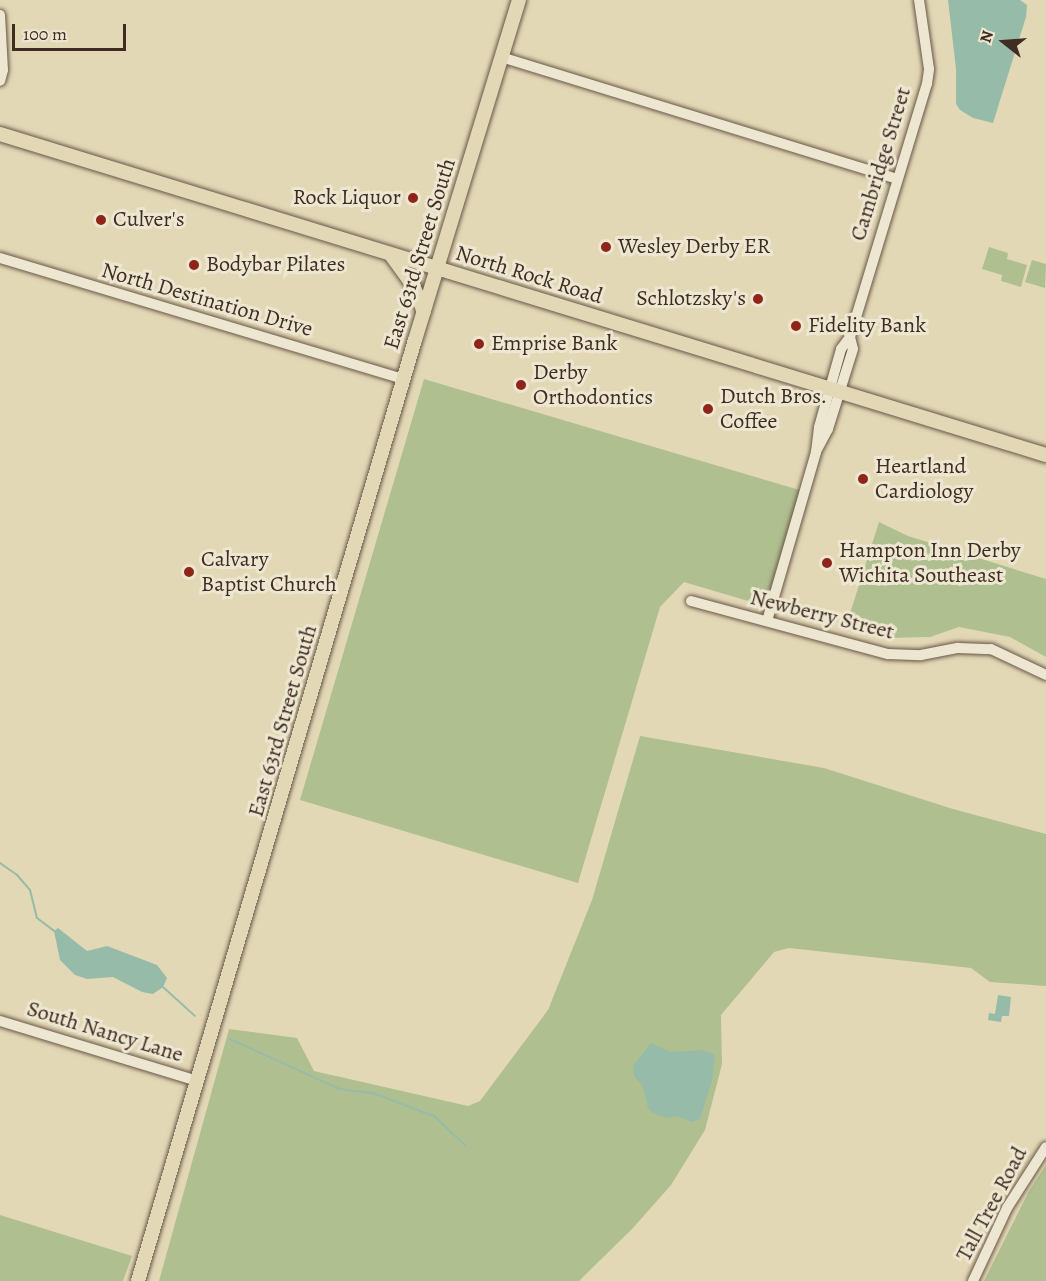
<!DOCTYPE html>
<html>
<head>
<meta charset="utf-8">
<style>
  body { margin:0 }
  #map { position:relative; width:1046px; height:1281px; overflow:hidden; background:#e3d8b6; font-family:Alegreya,serif }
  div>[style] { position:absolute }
  .green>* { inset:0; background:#b0bf90 }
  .water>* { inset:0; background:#96bba8 }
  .stream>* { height:2px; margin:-1px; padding:0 1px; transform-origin:1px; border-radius:1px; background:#96bba8 }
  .roads { filter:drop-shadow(0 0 2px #685748) drop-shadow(0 0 2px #685748) }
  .minor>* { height:10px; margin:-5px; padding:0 5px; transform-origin:5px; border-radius:5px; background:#ede6d0 }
  .major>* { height:14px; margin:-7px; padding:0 7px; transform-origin:7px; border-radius:7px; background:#e3d8b6 }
  .dots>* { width:16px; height:16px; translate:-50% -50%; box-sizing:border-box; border:3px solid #ede6d0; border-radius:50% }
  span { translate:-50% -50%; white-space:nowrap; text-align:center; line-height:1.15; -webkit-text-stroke:6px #ede6d0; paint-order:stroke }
  .street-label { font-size:22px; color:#3f2c23 }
  .poi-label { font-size:22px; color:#3f2c23 }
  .right { translate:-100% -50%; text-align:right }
  .left { translate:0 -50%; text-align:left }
  .north { position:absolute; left:974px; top:12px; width:60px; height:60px; -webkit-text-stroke:4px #ede6d0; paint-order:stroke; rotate:287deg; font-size:16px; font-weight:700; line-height:24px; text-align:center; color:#3f2c23 }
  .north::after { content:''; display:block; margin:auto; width:21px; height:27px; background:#3f2c23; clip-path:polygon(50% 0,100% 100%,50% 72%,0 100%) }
  .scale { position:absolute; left:12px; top:24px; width:114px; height:27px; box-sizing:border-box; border:3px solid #3f2c23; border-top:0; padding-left:8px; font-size:18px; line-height:21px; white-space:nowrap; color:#3f2c23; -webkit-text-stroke:4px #ede6d0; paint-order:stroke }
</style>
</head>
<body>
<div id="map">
  <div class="green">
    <i style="clip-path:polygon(989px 247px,1008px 253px,1007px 259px,1027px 265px,1021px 287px,1001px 281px,1003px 270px,1002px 275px,982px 269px)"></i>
    <i style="clip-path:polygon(1032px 260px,1046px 264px,1045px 288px,1025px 282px)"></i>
    <i style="clip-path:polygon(424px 379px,803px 491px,768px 607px,684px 582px,660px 607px,578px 883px,300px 800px)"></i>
    <i style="clip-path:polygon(879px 522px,908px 536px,1046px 579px,1046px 657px,1010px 637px,959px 627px,930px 637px,886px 638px,846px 626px)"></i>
    <i style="clip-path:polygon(640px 736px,824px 768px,953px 809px,1046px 834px,1046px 986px,990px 982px,971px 968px,789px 948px,774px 952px,721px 1015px,722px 1064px,705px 1130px,671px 1185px,633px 1228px,579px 1281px,159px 1281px,229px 1029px,297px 1038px,314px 1071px,468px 1106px,480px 1101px,548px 1010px,592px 900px)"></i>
    <i style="clip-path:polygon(1046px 1165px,1046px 1281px,984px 1281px,1029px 1191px)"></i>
    <i style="clip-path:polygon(0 1215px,132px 1256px,123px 1281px,0 1281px)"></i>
  </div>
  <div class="water">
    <i style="clip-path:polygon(948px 0,1020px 0,1027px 5px,1026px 17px,993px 123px,973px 118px,960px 110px,956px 104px,956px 69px)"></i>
    <i style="clip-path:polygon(58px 928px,87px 951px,107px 946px,157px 965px,167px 978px,163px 987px,153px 994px,142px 992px,113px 977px,87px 979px,75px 975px,60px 960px,54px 931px)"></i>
    <i style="clip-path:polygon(998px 995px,1011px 997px,1009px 1016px,1002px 1016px,1001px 1022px,988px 1020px,989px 1013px,995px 1014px)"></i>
    <i style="clip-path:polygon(651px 1043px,671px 1052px,703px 1050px,715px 1055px,712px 1081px,700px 1119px,692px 1122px,677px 1116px,666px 1118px,653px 1113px,648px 1108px,643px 1087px,634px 1076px,633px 1066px)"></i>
  </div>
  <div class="stream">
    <i style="left:0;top:863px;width:21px;rotate:35deg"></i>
    <i style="left:17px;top:875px;width:20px;rotate:49deg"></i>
    <i style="left:30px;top:890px;width:29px;rotate:76deg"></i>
    <i style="left:37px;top:918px;width:21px;rotate:37deg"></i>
    <i style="left:163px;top:987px;width:43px;rotate:42.2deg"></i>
    <i style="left:230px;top:1039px;width:120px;rotate:24.6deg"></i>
    <i style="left:339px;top:1089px;width:34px;rotate:7deg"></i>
    <i style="left:373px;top:1093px;width:65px;rotate:20.7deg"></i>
    <i style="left:434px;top:1116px;width:44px;rotate:43.2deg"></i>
  </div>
  <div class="roads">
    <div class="minor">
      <i style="left:0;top:15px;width:55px;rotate:86.9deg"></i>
      <i style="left:3px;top:70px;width:11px;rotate:105deg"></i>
      <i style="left:501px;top:57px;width:414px;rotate:17.1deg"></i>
      <i style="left:0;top:258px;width:422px;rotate:16.7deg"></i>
      <i style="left:850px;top:337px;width:264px;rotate:-73.1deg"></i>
      <i style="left:927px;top:84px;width:15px;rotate:-82deg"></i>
      <i style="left:929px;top:69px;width:70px;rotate:-98.2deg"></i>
      <i style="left:691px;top:601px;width:204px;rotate:15.1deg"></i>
      <i style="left:888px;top:654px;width:33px;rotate:2deg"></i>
      <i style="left:921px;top:655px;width:38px;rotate:-11deg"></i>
      <i style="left:958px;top:648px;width:33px;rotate:2deg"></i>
      <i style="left:991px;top:649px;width:61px;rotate:25.3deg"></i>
      <i style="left:767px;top:621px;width:176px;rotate:-73.8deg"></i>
      <i style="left:816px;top:452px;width:25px;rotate:-83deg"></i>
      <i style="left:819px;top:427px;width:81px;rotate:-74.2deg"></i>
      <i style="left:841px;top:349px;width:15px;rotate:-53deg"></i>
      <i style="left:850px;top:337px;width:12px;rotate:76deg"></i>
      <i style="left:853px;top:349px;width:84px;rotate:107.4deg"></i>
      <i style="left:828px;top:429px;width:26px;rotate:118deg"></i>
      <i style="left:0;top:1021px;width:207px;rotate:16.9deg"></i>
      <i style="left:973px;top:1281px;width:81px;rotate:-65deg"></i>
      <i style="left:1007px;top:1208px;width:72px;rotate:-57.4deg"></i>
    </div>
    <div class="major">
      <i style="left:0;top:134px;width:1094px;rotate:17.06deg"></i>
      <i style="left:391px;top:255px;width:37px;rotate:54deg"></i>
      <i style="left:413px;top:285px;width:29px;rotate:68deg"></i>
      <i style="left:138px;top:1281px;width:981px;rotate:-73.6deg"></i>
      <i style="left:415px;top:340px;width:356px;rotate:-73deg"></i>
    </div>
  </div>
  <div class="dots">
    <i style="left:413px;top:198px;background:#8f2418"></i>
    <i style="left:101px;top:220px;background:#8f2418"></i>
    <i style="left:606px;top:247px;background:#8f2418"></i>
    <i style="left:194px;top:265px;background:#8f2418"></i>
    <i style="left:758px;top:299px;background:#8f2418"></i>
    <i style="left:796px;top:326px;background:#8f2418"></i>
    <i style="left:479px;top:344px;background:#8f2418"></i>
    <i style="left:521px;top:385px;background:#8f2418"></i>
    <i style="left:708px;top:409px;background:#8f2418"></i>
    <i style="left:863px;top:479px;background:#8f2418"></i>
    <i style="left:827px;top:563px;background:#8f2418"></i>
    <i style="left:189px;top:572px;background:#8f2418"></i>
  </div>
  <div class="street-label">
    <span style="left:881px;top:164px;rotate:-73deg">Cambridge Street</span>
    <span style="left:420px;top:254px;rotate:-73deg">East 63rd Street South</span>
    <span style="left:529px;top:275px;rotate:17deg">North Rock Road</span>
    <span style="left:207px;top:300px;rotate:16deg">North Destination Drive</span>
    <span style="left:822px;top:615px;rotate:14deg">Newberry Street</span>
    <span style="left:283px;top:721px;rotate:-74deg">East 63rd Street South</span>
    <span style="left:105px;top:1032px;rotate:17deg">South Nancy Lane</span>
    <span style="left:992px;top:1204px;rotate:-62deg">Tall Tree Road</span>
  </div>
  <div class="poi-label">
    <span class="right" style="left:401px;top:198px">Rock Liquor</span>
    <span class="left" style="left:113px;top:220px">Culver's</span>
    <span class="left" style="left:618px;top:247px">Wesley Derby ER</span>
    <span class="left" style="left:206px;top:265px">Bodybar Pilates</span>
    <span class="right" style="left:746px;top:299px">Schlotzsky's</span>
    <span class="left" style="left:808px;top:326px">Fidelity Bank</span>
    <span class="left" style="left:491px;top:344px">Emprise Bank</span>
    <span class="left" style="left:533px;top:385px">Derby<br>Orthodontics</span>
    <span class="left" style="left:720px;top:409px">Dutch Bros.<br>Coffee</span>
    <span class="left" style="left:875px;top:479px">Heartland<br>Cardiology</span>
    <span class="left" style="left:839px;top:563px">Hampton Inn Derby<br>Wichita Southeast</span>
    <span class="left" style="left:201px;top:572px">Calvary<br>Baptist Church</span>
  </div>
  <div class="north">N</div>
  <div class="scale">100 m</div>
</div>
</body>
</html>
